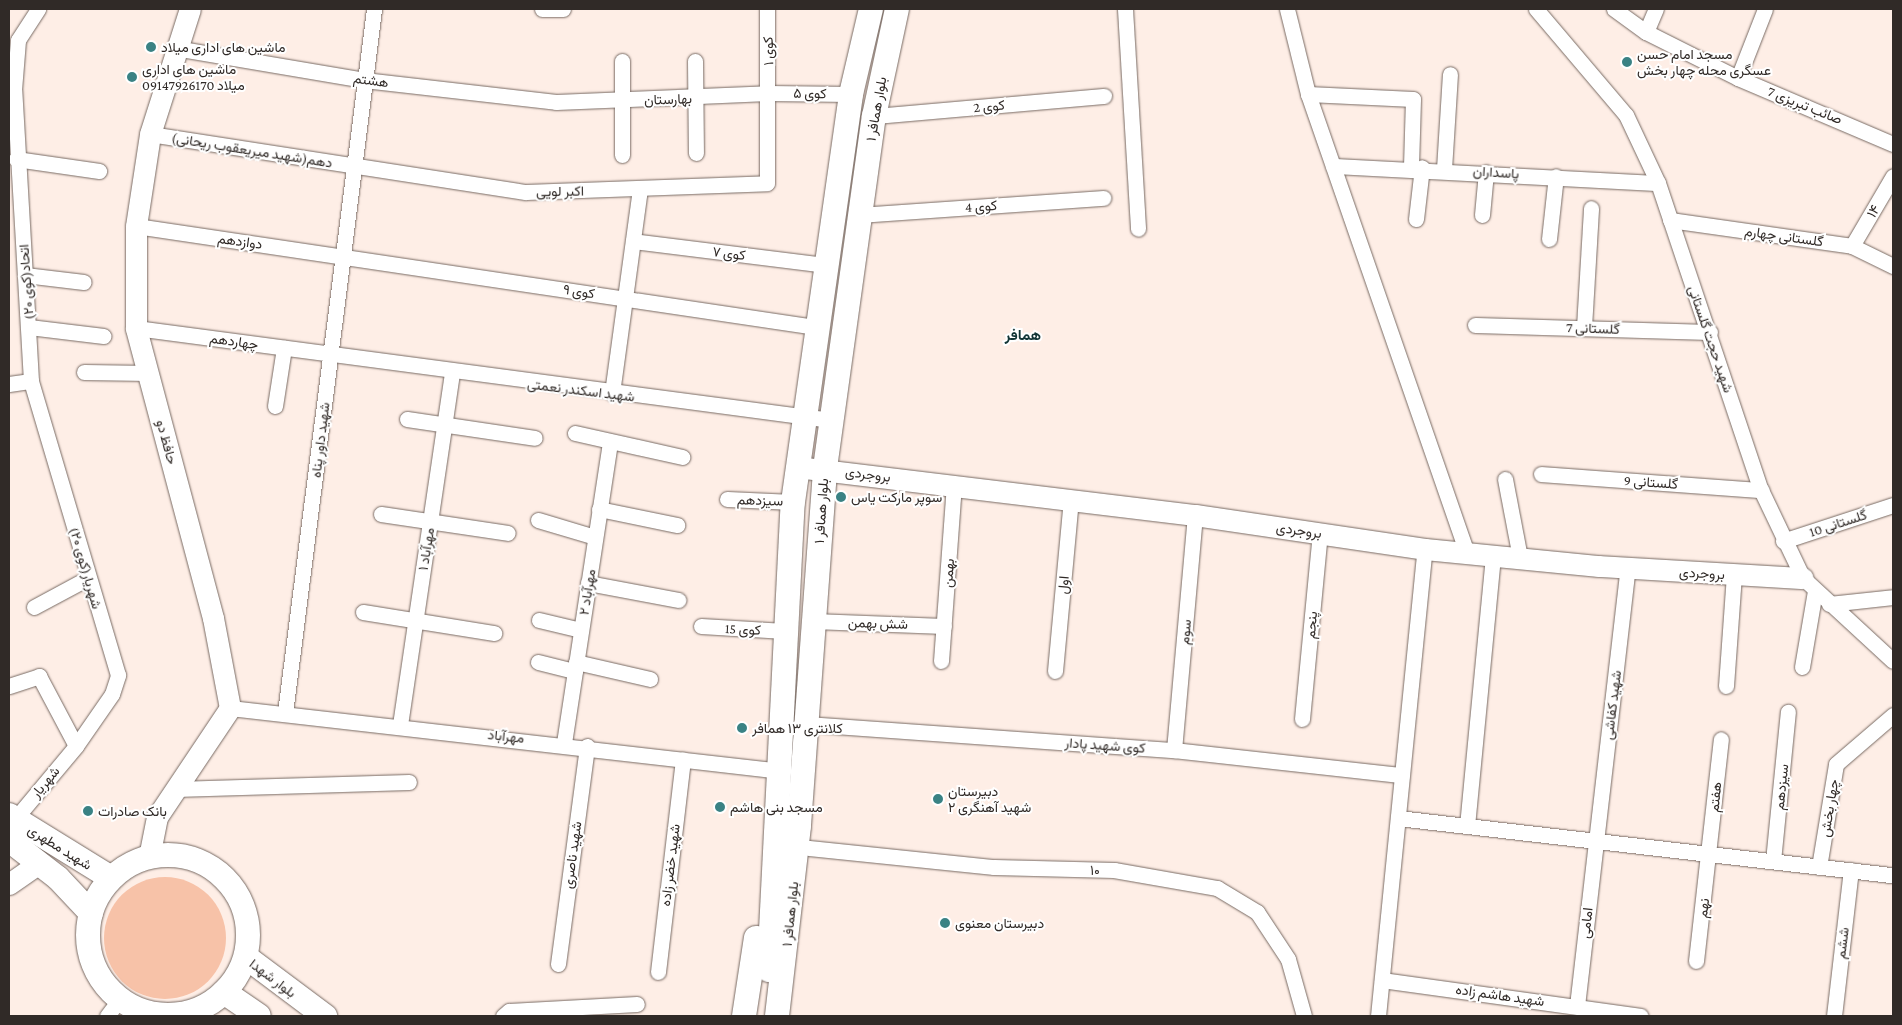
<!DOCTYPE html>
<html>
<head>
<meta charset="utf-8">
<style>
  body { margin:0 }
  #map { position:relative; width:1902px; height:1025px; overflow:hidden; background:#feeee6; font-family:"Crimson Pro",Vazirmatn,serif }
  div>[style] { position:absolute }
  .green>* { inset:0; background:#f7c2a8 }
  .round { border-radius:50% }
  .roads { filter:drop-shadow(0 0 1px #786a63) drop-shadow(0 0 1px #786a63) }
  .street>* { height:15px; margin:-7.5px; padding:0 7.5px; transform-origin:7.5px; border-radius:7.5px; background:#fff }
  .secondary>* { height:21px; margin:-10.5px; padding:0 10.5px; transform-origin:10.5px; border-radius:10.5px; background:#fff }
  .primary>* { height:24px; margin:-12px; padding:0 12px; transform-origin:12px; border-radius:12px; background:#fff }
  .primary>.ring { margin:-12px; padding:0; box-sizing:content-box; background:none; border:24px solid #fff; border-radius:50% }
  .dots>* { width:14px; height:14px; translate:-50% -50%; box-sizing:border-box; border:2px solid #fff; border-radius:50% }
  span { translate:-50% -50%; white-space:nowrap; text-align:center; line-height:1.15; -webkit-text-stroke:4px #fff; paint-order:stroke }
  .poi-label { font-size:14px; color:#302a27 }
  .left { translate:0 -50%; text-align:left }
  .street-label { font-size:14px; color:#302a27 }
  .neighbourhood-label { font-size:15px; color:#123536; font-weight:700 }
  .frame { position:absolute; inset:0; border:10px solid #302a27; pointer-events:none }
</style>
</head>
<body>
<div id="map">
  <div class="green">
    <i class="round" style="left:104px;top:877px;width:122px;height:122px"></i>
  </div>
  <div class="roads">
    <div class="street">
      <i style="left:542px;top:9px;width:21px"></i>
      <i style="left:1125px;top:9px;width:220px;rotate:86.6deg"></i>
      <i style="left:1287px;top:9px;width:88px;rotate:76.1deg"></i>
      <i style="left:1308px;top:94px;width:486px;rotate:70.9deg"></i>
      <i style="left:1536px;top:9px;width:139px;rotate:49.7deg"></i>
      <i style="left:1626px;top:115px;width:75px;rotate:64.8deg"></i>
      <i style="left:1658px;top:183px;width:324px;rotate:71.5deg"></i>
      <i style="left:1761px;top:490px;width:98px;rotate:64.5deg"></i>
      <i style="left:1803px;top:578px;width:122px;rotate:42.7deg"></i>
      <i style="left:1614px;top:9px;width:39px;rotate:36deg"></i>
      <i style="left:1646px;top:32px;width:103px;rotate:26.6deg"></i>
      <i style="left:1738px;top:78px;width:168px;rotate:23.1deg"></i>
      <i style="left:1646px;top:32px;width:25px;rotate:-67deg"></i>
      <i style="left:175px;top:48px;width:192px;rotate:9.6deg"></i>
      <i style="left:364px;top:80px;width:193px;rotate:6.5deg"></i>
      <i style="left:556px;top:102px;width:212px;rotate:-2.4deg"></i>
      <i style="left:768px;top:93px;width:83px;rotate:0.7deg"></i>
      <i style="left:622px;top:61px;width:94px;rotate:90deg"></i>
      <i style="left:695px;top:61px;width:92px;rotate:89.4deg"></i>
      <i style="left:1738px;top:78px;width:74px;rotate:-68.6deg"></i>
      <i style="left:1308px;top:94px;width:105px;rotate:2.7deg"></i>
      <i style="left:1413px;top:99px;width:68px;rotate:91.7deg"></i>
      <i style="left:874px;top:116px;width:231px;rotate:-5deg"></i>
      <i style="left:150px;top:134px;width:380px;rotate:8.8deg"></i>
      <i style="left:526px;top:192px;width:241px;rotate:-2.1deg"></i>
      <i style="left:767px;top:183px;width:174px;rotate:-90deg"></i>
      <i style="left:16px;top:159px;width:84px;rotate:8.2deg"></i>
      <i style="left:1333px;top:166px;width:325px;rotate:3deg"></i>
      <i style="left:1444px;top:169px;width:95px;rotate:-86.4deg"></i>
      <i style="left:859px;top:215px;width:245px;rotate:-4deg"></i>
      <i style="left:1482px;top:215px;width:43px;rotate:-84.7deg"></i>
      <i style="left:1416px;top:219px;width:52px;rotate:-83.4deg"></i>
      <i style="left:1670px;top:220px;width:184px;rotate:8.1deg"></i>
      <i style="left:1852px;top:246px;width:46px;rotate:26deg"></i>
      <i style="left:136px;top:226px;width:686px;rotate:8.46deg"></i>
      <i style="left:1549px;top:239px;width:63px;rotate:-83.7deg"></i>
      <i style="left:633px;top:241px;width:193px;rotate:7.1deg"></i>
      <i style="left:1852px;top:246px;width:81px;rotate:-59.6deg"></i>
      <i style="left:25px;top:275px;width:59px;rotate:6.8deg"></i>
      <i style="left:1475px;top:325px;width:235px;rotate:1.7deg"></i>
      <i style="left:29px;top:327px;width:75px;rotate:6.9deg"></i>
      <i style="left:1584px;top:327px;width:119px;rotate:-86.6deg"></i>
      <i style="left:136px;top:328px;width:701px;rotate:7.54deg"></i>
      <i style="left:84px;top:372px;width:65px;rotate:0.9deg"></i>
      <i style="left:9px;top:384px;width:22px;rotate:-8deg"></i>
      <i style="left:612px;top:393px;width:206px;rotate:-82.2deg"></i>
      <i style="left:275px;top:406px;width:59px;rotate:-81.2deg"></i>
      <i style="left:407px;top:419px;width:129px;rotate:8.4deg"></i>
      <i style="left:575px;top:433px;width:110px;rotate:12.6deg"></i>
      <i style="left:1541px;top:474px;width:221px;rotate:4.2deg"></i>
      <i style="left:1505px;top:479px;width:80px;rotate:79.2deg"></i>
      <i style="left:727px;top:499px;width:66px;rotate:2.6deg"></i>
      <i style="left:599px;top:509px;width:80px;rotate:11.6deg"></i>
      <i style="left:381px;top:514px;width:128px;rotate:8.5deg"></i>
      <i style="left:538px;top:520px;width:59px;rotate:16.6deg"></i>
      <i style="left:1783px;top:541px;width:116px;rotate:-18.1deg"></i>
      <i style="left:588px;top:583px;width:92px;rotate:10.7deg"></i>
      <i style="left:1829px;top:604px;width:64px;rotate:-6.2deg"></i>
      <i style="left:34px;top:607px;width:61px;rotate:-28.2deg"></i>
      <i style="left:363px;top:612px;width:133px;rotate:9.1deg"></i>
      <i style="left:539px;top:620px;width:43px;rotate:13.4deg"></i>
      <i style="left:813px;top:621px;width:131px;rotate:2.2deg"></i>
      <i style="left:701px;top:626px;width:84px;rotate:3.4deg"></i>
      <i style="left:941px;top:661px;width:176px;rotate:-85.8deg"></i>
      <i style="left:538px;top:662px;width:38px;rotate:14deg"></i>
      <i style="left:576px;top:662px;width:76px;rotate:12.9deg"></i>
      <i style="left:1802px;top:667px;width:77px;rotate:-80.3deg"></i>
      <i style="left:1055px;top:671px;width:173px;rotate:-84.7deg"></i>
      <i style="left:9px;top:686px;width:32px;rotate:-18deg"></i>
      <i style="left:39px;top:676px;width:79px;rotate:62.1deg"></i>
      <i style="left:1726px;top:686px;width:112px;rotate:-85.9deg"></i>
      <i style="left:230px;top:708px;width:555px;rotate:6.52deg"></i>
      <i style="left:285px;top:713px;width:710px;rotate:-82.79deg"></i>
      <i style="left:1302px;top:719px;width:188px;rotate:-84.5deg"></i>
      <i style="left:807px;top:724px;width:368px;rotate:4.1deg"></i>
      <i style="left:1174px;top:750px;width:229px;rotate:6.3deg"></i>
      <i style="left:400px;top:725px;width:356px;rotate:-81.6deg"></i>
      <i style="left:564px;top:743px;width:305px;rotate:-81.3deg"></i>
      <i style="left:1174px;top:750px;width:236px;rotate:-84.9deg"></i>
      <i style="left:175px;top:789px;width:234px;rotate:-1.7deg"></i>
      <i style="left:1398px;top:818px;width:498px;rotate:6.6deg"></i>
      <i style="left:15px;top:819px;width:95px;rotate:-50.1deg"></i>
      <i style="left:76px;top:746px;width:63px;rotate:-55.3deg"></i>
      <i style="left:112px;top:694px;width:20px;rotate:-72deg"></i>
      <i style="left:118px;top:675px;width:307px;rotate:-106.5deg"></i>
      <i style="left:31px;top:381px;width:291px;rotate:-93.3deg"></i>
      <i style="left:14px;top:90px;width:50px;rotate:-85.4deg"></i>
      <i style="left:18px;top:40px;width:37px;rotate:-57deg"></i>
      <i style="left:1467px;top:826px;width:271px;rotate:-84.5deg"></i>
      <i style="left:809px;top:848px;width:186px;rotate:5.9deg"></i>
      <i style="left:994px;top:867px;width:120px;rotate:1.4deg"></i>
      <i style="left:1114px;top:870px;width:105px;rotate:9.9deg"></i>
      <i style="left:1217px;top:888px;width:47px;rotate:31deg"></i>
      <i style="left:1257px;top:912px;width:56px;rotate:56.6deg"></i>
      <i style="left:1288px;top:959px;width:59px;rotate:74.3deg"></i>
      <i style="left:1773px;top:861px;width:150px;rotate:-84.3deg"></i>
      <i style="left:1819px;top:867px;width:104px;rotate:-80.6deg"></i>
      <i style="left:1836px;top:764px;width:75px;rotate:-40.7deg"></i>
      <i style="left:1696px;top:961px;width:223px;rotate:-83.6deg"></i>
      <i style="left:558px;top:964px;width:220px;rotate:-82.4deg"></i>
      <i style="left:658px;top:972px;width:214px;rotate:-83.3deg"></i>
      <i style="left:1382px;top:980px;width:261px;rotate:7.9deg"></i>
      <i style="left:1577px;top:1006px;width:441px;rotate:-83.4deg"></i>
      <i style="left:107px;top:1016px;width:21px;rotate:-53deg"></i>
      <i style="left:503px;top:1016px;width:8px;rotate:-40deg"></i>
      <i style="left:509px;top:1011px;width:128px;rotate:-3.1deg"></i>
      <i style="left:1378px;top:1016px;width:469px;rotate:-84.3deg"></i>
      <i style="left:1834px;top:1016px;width:147px;rotate:-83.4deg"></i>
    </div>
    <div class="secondary">
      <i style="left:797px;top:467px;width:401px;rotate:6.9deg"></i>
      <i style="left:1195px;top:515px;width:232px;rotate:8.4deg"></i>
      <i style="left:1425px;top:549px;width:175px;rotate:5.6deg"></i>
      <i style="left:1599px;top:566px;width:204px;rotate:3.4deg"></i>
      <i style="left:149px;top:857px;width:41px;rotate:-78.7deg"></i>
      <i style="left:157px;top:817px;width:131px;rotate:-56.2deg"></i>
      <i style="left:230px;top:708px;width:92px;rotate:-100.7deg"></i>
      <i style="left:213px;top:618px;width:300px;rotate:-104.9deg"></i>
      <i style="left:136px;top:328px;width:102px;rotate:-90deg"></i>
      <i style="left:136px;top:226px;width:93px;rotate:-81.3deg"></i>
      <i style="left:150px;top:134px;width:131px;rotate:-72.3deg"></i>
      <i style="left:9px;top:884px;width:35px;rotate:-35deg"></i>
    </div>
    <div class="primary">
      <i style="left:9px;top:815px;width:120px;rotate:31.7deg"></i>
      <i style="left:9px;top:840px;width:62px;rotate:37.8deg"></i>
      <i style="left:58px;top:878px;width:48px;rotate:46.7deg"></i>
      <i class="ring" style="left:88px;top:855px;width:136px;height:136px"></i>
      <i style="left:246px;top:957px;width:99px;rotate:36.8deg"></i>
      <i style="left:769px;top:970px;width:469px;rotate:-87.1deg"></i>
      <i style="left:793px;top:502px;width:412px;rotate:-81.9deg"></i>
      <i style="left:851px;top:94px;width:87px;rotate:-76.8deg"></i>
      <i style="left:224px;top:992px;width:42px;rotate:34.4deg"></i>
      <i style="left:744px;top:1016px;width:79px;rotate:-81.3deg"></i>
      <i style="left:777px;top:1016px;width:192px;rotate:-83.4deg"></i>
      <i style="left:799px;top:825px;width:358px;rotate:-85.8deg"></i>
      <i style="left:825px;top:468px;width:355px;rotate:-82.1deg"></i>
      <i style="left:874px;top:116px;width:109px;rotate:-77.9deg"></i>
    </div>
  </div>
  <div class="dots">
    <i style="left:151px;top:47px;background:#3a8284"></i>
    <i style="left:1627px;top:62px;background:#3a8284"></i>
    <i style="left:132px;top:77px;background:#3a8284"></i>
    <i style="left:841px;top:497px;background:#3a8284"></i>
    <i style="left:742px;top:728px;background:#3a8284"></i>
    <i style="left:938px;top:799px;background:#3a8284"></i>
    <i style="left:720px;top:807px;background:#3a8284"></i>
    <i style="left:88px;top:811px;background:#3a8284"></i>
    <i style="left:945px;top:923px;background:#3a8284"></i>
  </div>
  <div class="poi-label">
    <span class="left" style="left:161px;top:47px">ماشین های اداری میلاد</span>
    <span class="left" style="left:1637px;top:62px">مسجد امام حسن<br>عسگری محله چهار بخش</span>
    <span class="left" style="left:142px;top:77px">ماشین های اداری<br>میلاد 09147926170</span>
    <span class="left" style="left:851px;top:497px">سوپر مارکت یاس</span>
    <span class="left" style="left:752px;top:728px">کلانتری ۱۳ همافر</span>
    <span class="left" style="left:948px;top:799px">دبیرستان<br>شهید آهنگری ۲</span>
    <span class="left" style="left:730px;top:807px">مسجد بنی هاشم</span>
    <span class="left" style="left:98px;top:811px">بانک صادرات</span>
    <span class="left" style="left:955px;top:923px">دبیرستان معنوی</span>
  </div>
  <div class="street-label">
    <span style="left:768px;top:51px;rotate:-91deg">کوی ۱</span>
    <span style="left:371px;top:80px;rotate:8deg">هشتم</span>
    <span style="left:810px;top:93px;rotate:1deg">کوی ۵</span>
    <span style="left:668px;top:99px;rotate:-2deg">بهارستان</span>
    <span style="left:1805px;top:105px;rotate:22deg">صائب تبریزی 7</span>
    <span style="left:989px;top:106px;rotate:-5deg">کوی 2</span>
    <span style="left:876px;top:109px;rotate:-80deg">بلوار همافر ۱</span>
    <span style="left:252px;top:150px;rotate:9deg">دهم(شهید میریعقوب ریحانی)</span>
    <span style="left:1496px;top:172px;rotate:4deg">پاسداران</span>
    <span style="left:560px;top:191px;rotate:-1deg">اکبر لویی</span>
    <span style="left:981px;top:206px;rotate:-4deg">کوی 4</span>
    <span style="left:1873px;top:211px;rotate:-59deg">۱۴</span>
    <span style="left:1784px;top:236px;rotate:8deg">گلستانی چهارم</span>
    <span style="left:240px;top:241px;rotate:8deg">دوازدهم</span>
    <span style="left:729px;top:253px;rotate:7deg">کوی ۷</span>
    <span style="left:26px;top:282px;rotate:-94deg">اتحاد(کوی ۲۰)</span>
    <span style="left:579px;top:291px;rotate:9deg">کوی ۹</span>
    <span style="left:1593px;top:328px;rotate:2deg">گلستانی 7</span>
    <span style="left:1711px;top:339px;rotate:71deg">شهید حجت گلستانی</span>
    <span style="left:234px;top:341px;rotate:8deg">چهاردهم</span>
    <span style="left:581px;top:390px;rotate:7deg">شهید اسکندر نعمتی</span>
    <span style="left:320px;top:440px;rotate:-83deg">شهید داور پناه</span>
    <span style="left:167px;top:442px;rotate:75deg">حافظ دو</span>
    <span style="left:868px;top:474px;rotate:7deg">بروجردی</span>
    <span style="left:1651px;top:482px;rotate:4deg">گلستانی 9</span>
    <span style="left:760px;top:500px;rotate:2deg">سیزدهم</span>
    <span style="left:821px;top:511px;rotate:-86deg">بلوار همافر ۱</span>
    <span style="left:1838px;top:523px;rotate:-18deg">گلستانی 10</span>
    <span style="left:1299px;top:530px;rotate:8deg">بروجردی</span>
    <span style="left:426px;top:549px;rotate:-81deg">مهرآباد ۱</span>
    <span style="left:86px;top:568px;rotate:74deg">شهریار(کوی ۲۰)</span>
    <span style="left:948px;top:573px;rotate:-86deg">بهمن</span>
    <span style="left:1702px;top:573px;rotate:3deg">بروجردی</span>
    <span style="left:1063px;top:585px;rotate:-85deg">اول</span>
    <span style="left:587px;top:592px;rotate:-81deg">مهرآباد ۲</span>
    <span style="left:878px;top:623px;rotate:2deg">شش بهمن</span>
    <span style="left:1311px;top:625px;rotate:-85deg">پنجم</span>
    <span style="left:743px;top:629px;rotate:3deg">کوی 15</span>
    <span style="left:1185px;top:632px;rotate:-85deg">سوم</span>
    <span style="left:1612px;top:705px;rotate:-83deg">شهید کفاشی</span>
    <span style="left:506px;top:736px;rotate:6deg">مهرآباد</span>
    <span style="left:1105px;top:745px;rotate:4deg">کوی شهید پادار</span>
    <span style="left:45px;top:782px;rotate:-50deg">شهریار</span>
    <span style="left:1781px;top:787px;rotate:-84deg">سیزدهم</span>
    <span style="left:1715px;top:797px;rotate:-85deg">هفتم</span>
    <span style="left:1829px;top:808px;rotate:-81deg">چهار بخش</span>
    <span style="left:60px;top:847px;rotate:32deg">شهید مطهری</span>
    <span style="left:572px;top:855px;rotate:-82deg">شهید ناصری</span>
    <span style="left:670px;top:865px;rotate:-83deg">شهید خضر زاده</span>
    <span style="left:1095px;top:870px;rotate:1deg">۱۰</span>
    <span style="left:1703px;top:908px;rotate:-83deg">نهم</span>
    <span style="left:790px;top:914px;rotate:-84deg">بلوار همافر ۱</span>
    <span style="left:1586px;top:923px;rotate:-84deg">امامی</span>
    <span style="left:1842px;top:943px;rotate:-83deg">ششم</span>
    <span style="left:273px;top:978px;rotate:37deg">بلوار شهدا</span>
    <span style="left:1500px;top:995px;rotate:8deg">شهید هاشم زاده</span>
  </div>
  <div class="neighbourhood-label">
    <span style="left:1023px;top:336px">همافر</span>
  </div>
  <div class="frame"></div>
</div>
</body>
</html>
